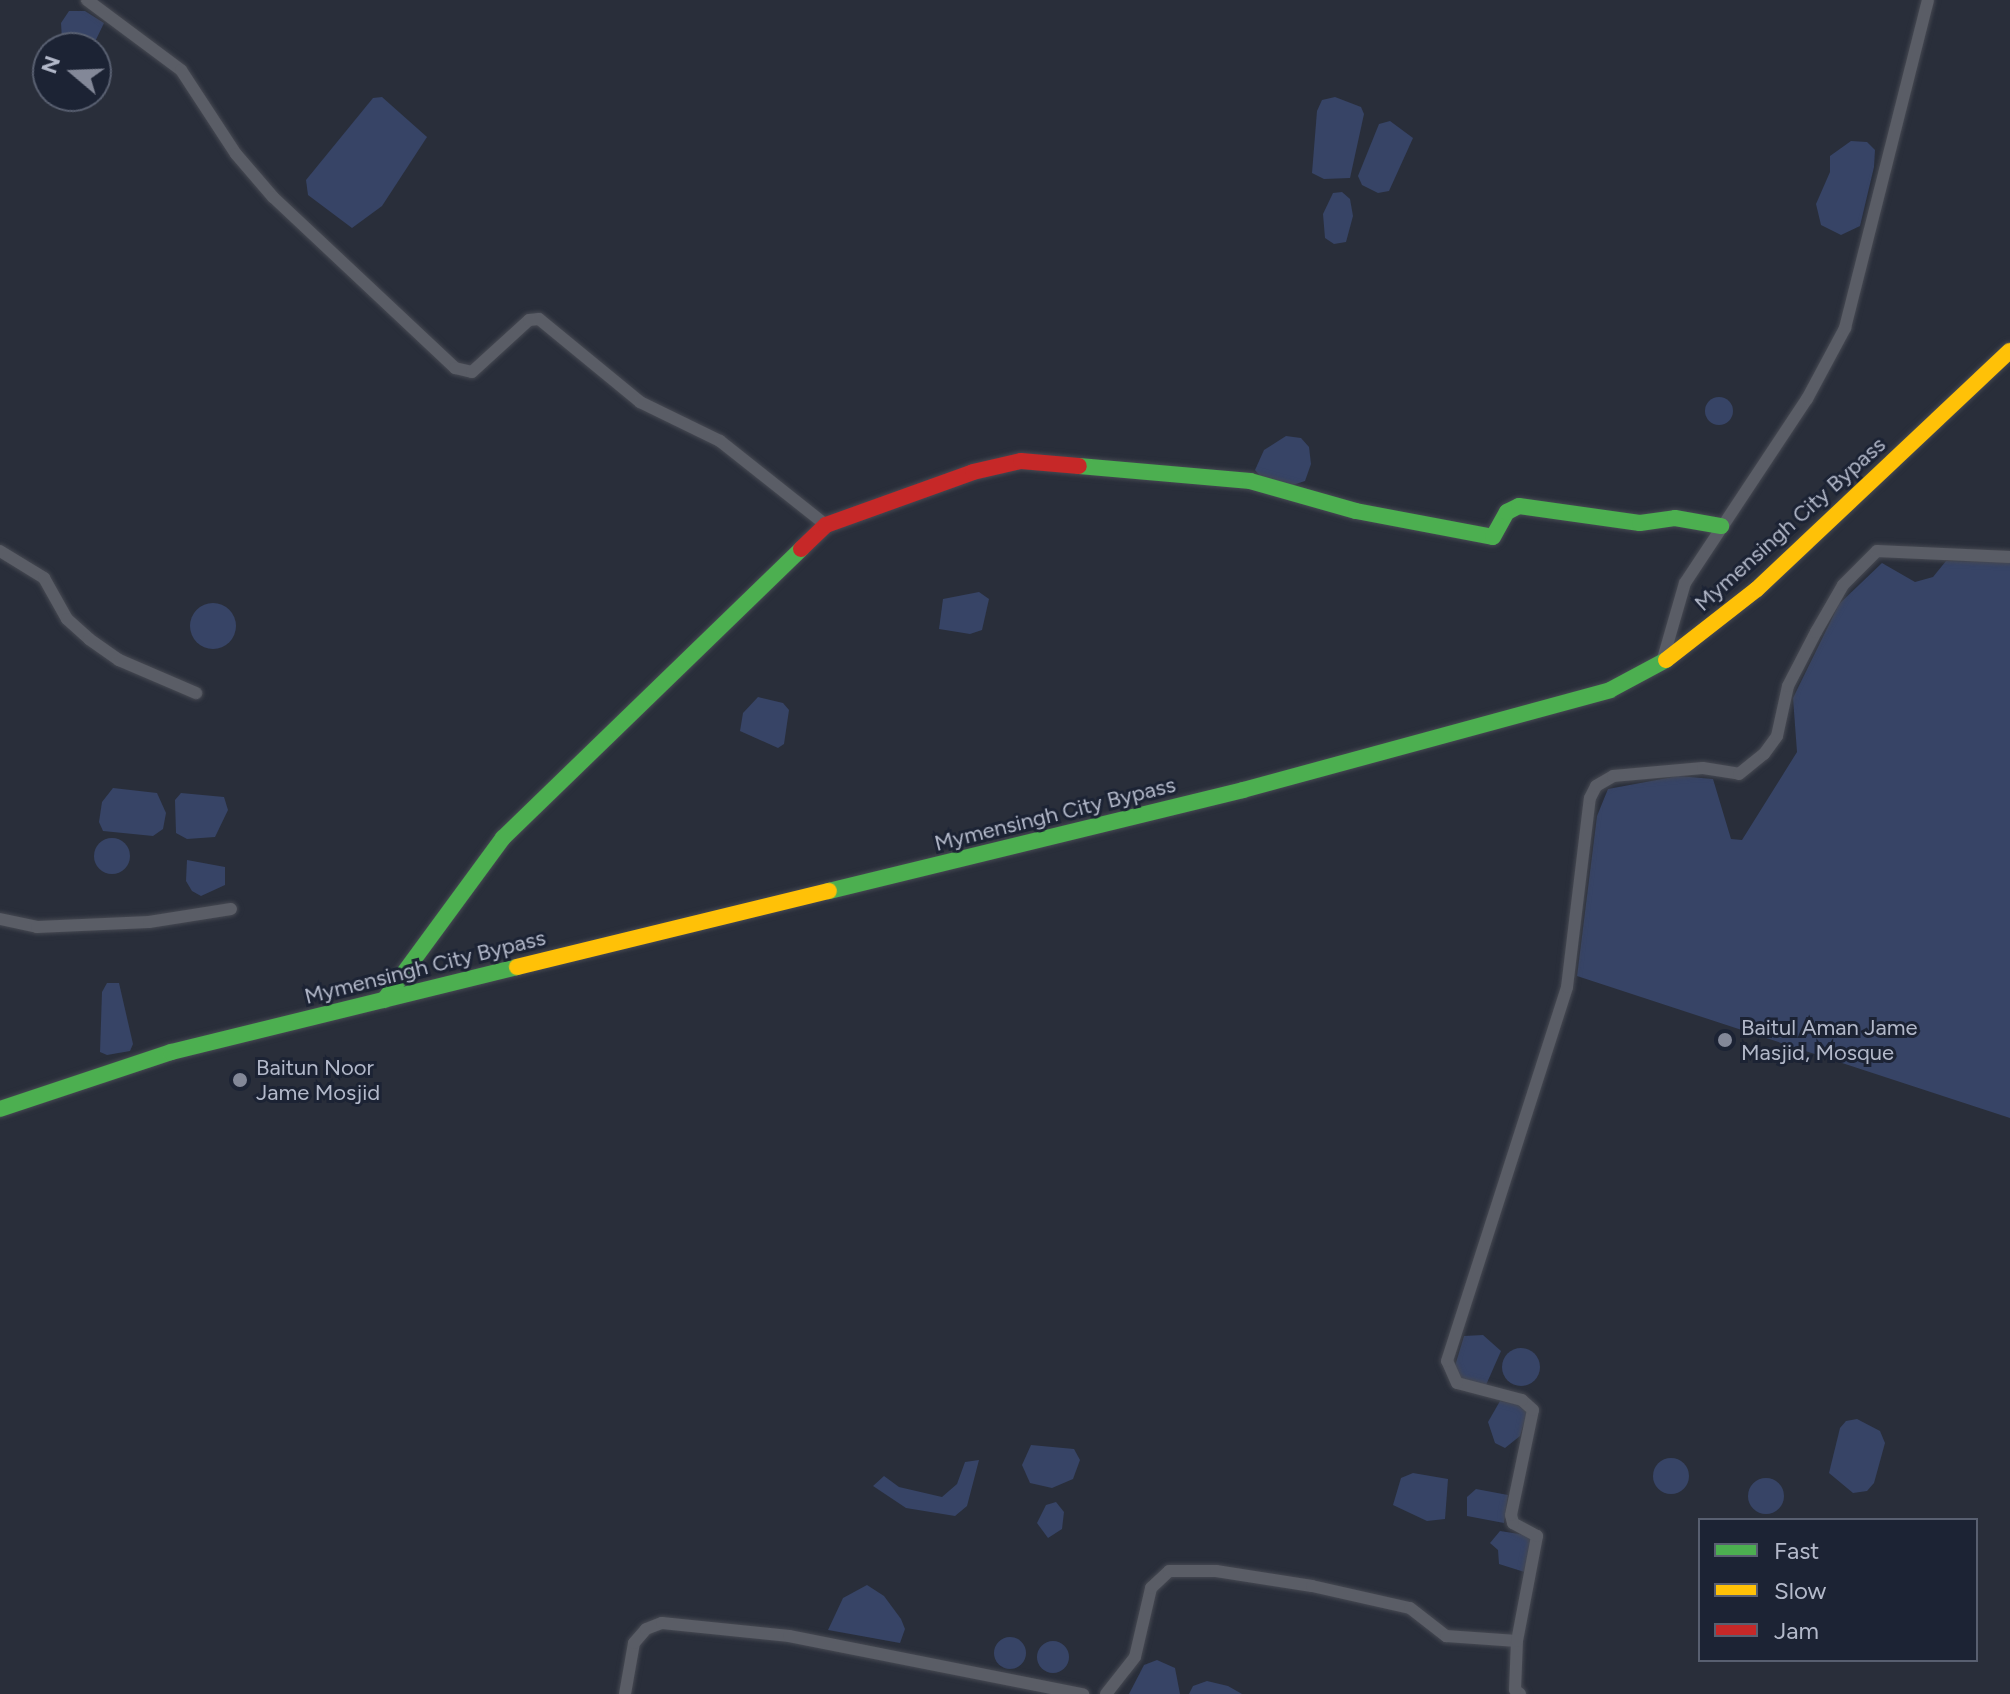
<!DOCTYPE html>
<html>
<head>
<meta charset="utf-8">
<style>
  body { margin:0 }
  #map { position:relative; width:2010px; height:1694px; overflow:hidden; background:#292e3a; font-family:Figtree,sans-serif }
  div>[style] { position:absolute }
  .water>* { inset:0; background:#374466 }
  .round { border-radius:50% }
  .roads { filter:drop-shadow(0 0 2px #464952) drop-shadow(0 0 2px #464952) }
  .street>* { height:12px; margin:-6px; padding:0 6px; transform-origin:6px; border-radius:6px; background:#5a5d66 }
  .fast>* { height:16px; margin:-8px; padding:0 8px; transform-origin:8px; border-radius:8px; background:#4caf50 }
  .slow>* { height:16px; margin:-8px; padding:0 8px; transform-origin:8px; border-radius:8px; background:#ffc107 }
  .jam>* { height:16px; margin:-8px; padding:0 8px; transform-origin:8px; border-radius:8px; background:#c62828 }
  .dots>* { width:22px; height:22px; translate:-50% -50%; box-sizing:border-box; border:4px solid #1c2334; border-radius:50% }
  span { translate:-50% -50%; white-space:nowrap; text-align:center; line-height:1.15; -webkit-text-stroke:6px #1c2334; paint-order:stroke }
  .street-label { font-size:22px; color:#b3b9ca }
  .poi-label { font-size:22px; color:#b3b9ca }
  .left { translate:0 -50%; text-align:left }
  .legend { position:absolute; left:1698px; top:1518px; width:280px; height:144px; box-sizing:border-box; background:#1c2334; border:2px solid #585f70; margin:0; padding:10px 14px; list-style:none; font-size:24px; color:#b3b9ca }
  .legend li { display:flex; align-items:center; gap:16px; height:40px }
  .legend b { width:40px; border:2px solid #585f70 }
  .north { position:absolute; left:32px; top:32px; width:80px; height:80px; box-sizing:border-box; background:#1c2334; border:2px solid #585f70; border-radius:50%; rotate:289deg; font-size:22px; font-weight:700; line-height:32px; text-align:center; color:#b3b9ca }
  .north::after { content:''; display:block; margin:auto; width:28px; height:36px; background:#838898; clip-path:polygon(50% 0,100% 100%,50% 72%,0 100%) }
</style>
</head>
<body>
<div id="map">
  <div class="water">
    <i style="clip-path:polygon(69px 11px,85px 11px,104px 23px,92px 48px,54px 48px,62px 40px,61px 23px)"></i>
    <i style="clip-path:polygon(382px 97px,427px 137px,382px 206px,352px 228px,308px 195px,306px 180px,373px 98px)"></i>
    <i style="clip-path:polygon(1335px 97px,1361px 107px,1364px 114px,1350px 178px,1324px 179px,1312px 173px,1317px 111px,1322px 100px)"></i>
    <i style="clip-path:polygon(1390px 121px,1413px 138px,1389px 191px,1378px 193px,1362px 185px,1358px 176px,1379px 124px)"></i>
    <i style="clip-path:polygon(1851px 141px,1867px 142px,1875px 150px,1874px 167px,1860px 226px,1841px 235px,1821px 225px,1816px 204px,1830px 172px,1830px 156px)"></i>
    <i style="clip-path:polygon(1342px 192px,1350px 199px,1353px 216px,1346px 242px,1334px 244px,1325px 238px,1323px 214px,1333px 193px)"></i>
    <i class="round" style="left:1705px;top:397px;width:28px;height:28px"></i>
    <i style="clip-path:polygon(1286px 436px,1301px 438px,1309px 447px,1311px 464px,1305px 481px,1290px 486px,1261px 477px,1255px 470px,1264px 450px)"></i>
    <i style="clip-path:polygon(1946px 561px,2010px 562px,2010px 1118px,1577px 976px,1597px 816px,1608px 789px,1678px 776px,1713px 779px,1731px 839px,1742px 840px,1797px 752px,1793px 698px,1839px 604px,1882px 563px,1915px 582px,1933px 577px)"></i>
    <i style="clip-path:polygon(979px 592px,989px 599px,982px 630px,970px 634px,939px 629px,943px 599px)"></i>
    <i class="round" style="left:190px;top:603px;width:46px;height:46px"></i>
    <i style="clip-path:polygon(758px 697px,783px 703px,789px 710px,784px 744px,778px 748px,740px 731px,743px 713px)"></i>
    <i style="clip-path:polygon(113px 788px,157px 793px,166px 813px,163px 829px,153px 836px,103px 831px,99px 822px,102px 802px)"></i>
    <i style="clip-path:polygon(181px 793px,224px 797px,228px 810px,215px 837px,187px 839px,176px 833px,175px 800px)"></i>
    <i class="round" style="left:94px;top:838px;width:36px;height:36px"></i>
    <i style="clip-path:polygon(187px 860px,225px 867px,225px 885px,201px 896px,192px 891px,186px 881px)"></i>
    <i style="clip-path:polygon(119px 983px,133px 1044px,130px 1051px,107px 1055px,100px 1052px,102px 992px,107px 983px)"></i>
    <i style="clip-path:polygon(1483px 1335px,1501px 1351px,1486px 1385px,1459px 1379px,1454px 1369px,1464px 1336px)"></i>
    <i class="round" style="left:1502px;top:1348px;width:38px;height:38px"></i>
    <i style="clip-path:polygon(1500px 1401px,1517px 1404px,1527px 1413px,1520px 1436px,1505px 1448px,1495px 1443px,1488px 1422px)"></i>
    <i style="clip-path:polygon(1857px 1419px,1880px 1431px,1885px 1443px,1874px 1483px,1867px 1491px,1853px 1493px,1829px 1473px,1840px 1428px,1846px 1421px)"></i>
    <i style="clip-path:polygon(1031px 1445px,1074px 1449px,1080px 1460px,1073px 1479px,1052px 1488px,1030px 1483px,1022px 1465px)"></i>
    <i class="round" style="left:1653px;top:1458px;width:36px;height:36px"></i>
    <i style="clip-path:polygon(979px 1460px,967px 1506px,955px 1516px,906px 1508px,873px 1486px,884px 1476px,899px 1487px,942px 1497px,957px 1484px,965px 1462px)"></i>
    <i style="clip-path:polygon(1413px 1473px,1448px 1479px,1445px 1519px,1427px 1521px,1393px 1505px,1401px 1478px)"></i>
    <i class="round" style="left:1748px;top:1478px;width:36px;height:36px"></i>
    <i style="clip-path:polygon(1476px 1489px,1508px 1495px,1504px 1523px,1467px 1516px,1467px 1497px)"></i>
    <i style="clip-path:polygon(1056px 1502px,1064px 1512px,1062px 1529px,1048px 1538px,1037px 1523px,1046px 1505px)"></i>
    <i style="clip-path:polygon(1500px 1531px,1532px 1536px,1528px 1573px,1499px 1564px,1498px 1550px,1490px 1543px)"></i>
    <i style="clip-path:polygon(867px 1585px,884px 1596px,901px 1619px,905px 1629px,900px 1643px,828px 1630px,843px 1598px)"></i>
    <i class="round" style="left:994px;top:1637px;width:32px;height:32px"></i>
    <i class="round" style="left:1037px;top:1641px;width:32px;height:32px"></i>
    <i style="clip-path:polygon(1157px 1660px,1175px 1668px,1180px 1694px,1129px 1694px,1144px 1665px)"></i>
    <i style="clip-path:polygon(1207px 1681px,1228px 1686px,1242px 1694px,1189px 1694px,1193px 1686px)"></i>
  </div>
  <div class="roads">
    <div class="street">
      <i style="left:87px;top:0;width:117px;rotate:36.7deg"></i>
      <i style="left:181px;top:70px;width:100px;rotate:56.8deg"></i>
      <i style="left:236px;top:154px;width:57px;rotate:49.3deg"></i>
      <i style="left:273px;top:197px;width:250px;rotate:43.2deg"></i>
      <i style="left:455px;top:368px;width:17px;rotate:13deg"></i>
      <i style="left:472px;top:372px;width:77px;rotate:-42.4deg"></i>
      <i style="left:529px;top:320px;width:10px;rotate:-6deg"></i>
      <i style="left:539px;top:319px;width:131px;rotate:39.4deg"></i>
      <i style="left:640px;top:402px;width:89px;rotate:26deg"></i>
      <i style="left:720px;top:441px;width:135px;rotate:38.4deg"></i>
      <i style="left:0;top:551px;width:52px;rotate:31.5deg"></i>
      <i style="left:44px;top:578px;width:47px;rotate:60.7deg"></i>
      <i style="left:67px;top:619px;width:30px;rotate:42deg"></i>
      <i style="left:89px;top:639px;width:37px;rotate:35deg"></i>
      <i style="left:119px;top:660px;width:84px;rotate:23.2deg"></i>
      <i style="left:1663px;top:659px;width:79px;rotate:-73.9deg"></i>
      <i style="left:1685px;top:583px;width:221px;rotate:-56.5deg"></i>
      <i style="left:1807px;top:399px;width:81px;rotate:-61.8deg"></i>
      <i style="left:1845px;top:328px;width:338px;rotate:-75.8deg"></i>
      <i style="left:0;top:919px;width:38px;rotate:12deg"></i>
      <i style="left:37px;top:927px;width:112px;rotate:-2.6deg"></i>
      <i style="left:149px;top:922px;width:83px;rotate:-9deg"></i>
      <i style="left:625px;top:1694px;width:52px;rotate:-80deg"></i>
      <i style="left:634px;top:1643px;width:18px;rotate:-49deg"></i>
      <i style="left:646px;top:1629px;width:17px;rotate:-21deg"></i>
      <i style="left:662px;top:1623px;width:128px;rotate:5.8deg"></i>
      <i style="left:789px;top:1636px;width:300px;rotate:11.2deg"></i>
      <i style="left:1106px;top:1694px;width:47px;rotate:-51.9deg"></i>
      <i style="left:1135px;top:1657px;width:71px;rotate:-76.9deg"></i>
      <i style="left:1151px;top:1588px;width:25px;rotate:-43deg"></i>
      <i style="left:1169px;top:1571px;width:47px"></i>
      <i style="left:1216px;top:1571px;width:97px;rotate:8.9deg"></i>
      <i style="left:1312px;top:1586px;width:100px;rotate:12.7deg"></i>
      <i style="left:1410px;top:1608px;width:46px;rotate:37.9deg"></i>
      <i style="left:1446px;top:1636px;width:71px;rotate:4deg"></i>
      <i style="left:1520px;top:1694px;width:6px;rotate:-141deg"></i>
      <i style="left:1515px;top:1690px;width:49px;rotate:-87.7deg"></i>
      <i style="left:1517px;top:1641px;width:107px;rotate:-79.2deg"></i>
      <i style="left:1537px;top:1536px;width:27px;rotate:-152deg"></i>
      <i style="left:1513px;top:1523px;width:8px;rotate:-104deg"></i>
      <i style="left:1511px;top:1515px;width:107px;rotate:-78.2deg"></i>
      <i style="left:1533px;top:1410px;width:15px;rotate:-138deg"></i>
      <i style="left:1522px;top:1400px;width:67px;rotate:-165.3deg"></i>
      <i style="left:1457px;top:1383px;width:24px;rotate:-114deg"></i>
      <i style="left:1447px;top:1361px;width:393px;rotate:-72.2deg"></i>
      <i style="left:1567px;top:987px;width:190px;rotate:-83.1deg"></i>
      <i style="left:1590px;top:798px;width:13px;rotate:-63deg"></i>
      <i style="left:1596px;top:786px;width:20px;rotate:-30deg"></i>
      <i style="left:1613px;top:776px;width:90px;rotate:-5.1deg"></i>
      <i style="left:1703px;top:768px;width:36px;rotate:9deg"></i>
      <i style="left:1739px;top:774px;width:32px;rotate:-39deg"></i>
      <i style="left:1764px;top:754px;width:22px;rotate:-54deg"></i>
      <i style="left:1777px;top:736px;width:51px;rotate:-77.6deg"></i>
      <i style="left:1788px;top:686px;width:61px;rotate:-62.6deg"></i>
      <i style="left:1816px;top:632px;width:54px;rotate:-60.1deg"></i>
      <i style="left:1843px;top:585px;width:48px;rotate:-45deg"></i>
      <i style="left:1877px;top:551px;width:133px;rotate:2.6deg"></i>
    </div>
    <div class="fast">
      <i style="left:1079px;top:466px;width:172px;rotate:5deg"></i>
      <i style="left:1250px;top:481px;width:110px;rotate:15.8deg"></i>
      <i style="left:1356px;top:511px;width:139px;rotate:10.7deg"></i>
      <i style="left:1493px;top:537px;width:29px;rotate:-61deg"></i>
      <i style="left:1507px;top:512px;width:13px;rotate:-27deg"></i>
      <i style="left:1519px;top:506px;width:122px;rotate:8deg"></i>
      <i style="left:1640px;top:523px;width:35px;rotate:-8deg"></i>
      <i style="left:1675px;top:518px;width:47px;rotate:9.9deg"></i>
      <i style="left:829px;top:891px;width:426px;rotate:-13.7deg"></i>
      <i style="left:1243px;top:790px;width:380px;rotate:-15.2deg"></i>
      <i style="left:1610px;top:690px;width:64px;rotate:-28.2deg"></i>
      <i style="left:384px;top:1000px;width:201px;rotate:-53.7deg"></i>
      <i style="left:503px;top:838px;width:415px;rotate:-44.1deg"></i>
      <i style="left:0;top:1109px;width:180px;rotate:-18.4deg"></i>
      <i style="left:171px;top:1052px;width:356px;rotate:-13.8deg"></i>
    </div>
    <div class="slow">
      <i style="left:1666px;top:660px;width:115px;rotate:-38deg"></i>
      <i style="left:1757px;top:589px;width:347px;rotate:-43.3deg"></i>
      <i style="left:517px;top:967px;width:321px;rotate:-13.7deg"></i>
    </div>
    <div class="jam">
      <i style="left:801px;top:549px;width:35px;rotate:-44deg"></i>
      <i style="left:826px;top:525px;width:156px;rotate:-19.8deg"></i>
      <i style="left:973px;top:472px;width:49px;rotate:-12.9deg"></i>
      <i style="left:1021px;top:461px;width:58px;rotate:4.9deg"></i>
    </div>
  </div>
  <div class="dots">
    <i style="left:1725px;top:1040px;background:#838898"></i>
    <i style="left:240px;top:1080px;background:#838898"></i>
  </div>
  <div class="street-label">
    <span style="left:1790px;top:524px;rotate:-42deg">Mymensingh City Bypass</span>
    <span style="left:1055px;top:814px;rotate:-14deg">Mymensingh City Bypass</span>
    <span style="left:425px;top:967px;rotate:-14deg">Mymensingh City Bypass</span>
  </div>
  <div class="poi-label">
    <span class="left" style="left:1741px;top:1040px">Baitul Aman Jame<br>Masjid, Mosque</span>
    <span class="left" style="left:256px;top:1080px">Baitun Noor<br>Jame Mosjid</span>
  </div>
  <ul class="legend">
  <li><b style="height:10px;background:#4caf50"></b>Fast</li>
  <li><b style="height:10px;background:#ffc107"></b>Slow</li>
  <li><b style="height:10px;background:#c62828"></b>Jam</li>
  </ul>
  <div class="north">N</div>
</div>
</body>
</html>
